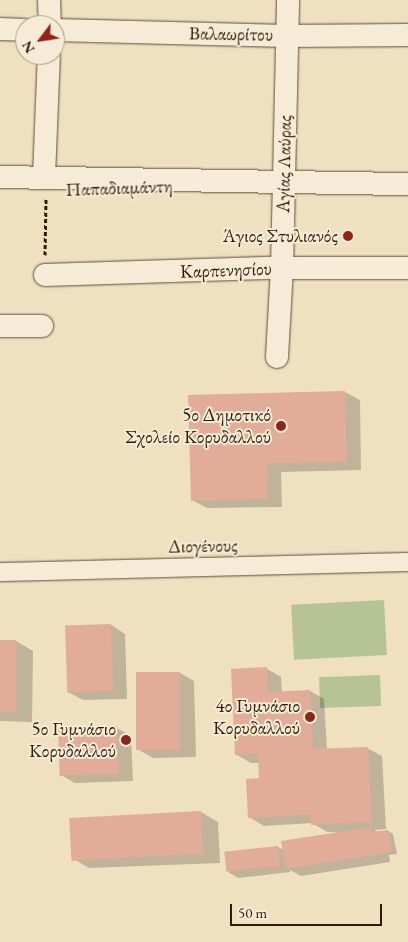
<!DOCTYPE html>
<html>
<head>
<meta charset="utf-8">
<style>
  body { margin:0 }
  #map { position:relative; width:408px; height:942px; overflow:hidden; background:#efe0c0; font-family:"EB Garamond",serif }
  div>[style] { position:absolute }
  .green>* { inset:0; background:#b6c395; transform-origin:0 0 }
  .shadow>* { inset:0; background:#0003 }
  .building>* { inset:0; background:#e1ac98; transform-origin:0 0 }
  .path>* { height:3px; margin-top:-1.5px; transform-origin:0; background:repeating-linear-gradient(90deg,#2f1c07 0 4px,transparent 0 6.5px) }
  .roads { filter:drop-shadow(0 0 1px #5f4d35) drop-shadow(0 0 1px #5f4d35) }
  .pedestrian>* { height:18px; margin:-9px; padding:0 9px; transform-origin:9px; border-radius:9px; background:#f5ebd6 }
  .minor>* { height:22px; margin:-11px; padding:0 11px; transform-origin:11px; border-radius:11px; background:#f5ebd6 }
  .dots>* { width:14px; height:14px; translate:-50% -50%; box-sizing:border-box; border:2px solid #f5ebd6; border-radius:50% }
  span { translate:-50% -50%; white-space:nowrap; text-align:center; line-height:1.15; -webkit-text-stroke:4px #f5ebd6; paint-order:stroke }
  .street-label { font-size:19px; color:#2f1c07 }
  .poi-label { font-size:19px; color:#2f1c07 }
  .right { translate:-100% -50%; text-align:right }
  .north { position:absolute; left:15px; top:15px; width:50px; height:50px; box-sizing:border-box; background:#f5ebd6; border:1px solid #a69883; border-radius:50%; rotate:239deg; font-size:14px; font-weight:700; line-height:20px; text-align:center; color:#2f1c07 }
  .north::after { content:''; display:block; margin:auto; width:18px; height:22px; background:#8f2418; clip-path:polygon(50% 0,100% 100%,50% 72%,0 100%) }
  .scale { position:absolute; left:230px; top:904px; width:152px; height:22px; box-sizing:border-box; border:2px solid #2f1c07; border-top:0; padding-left:6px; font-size:15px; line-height:18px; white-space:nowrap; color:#2f1c07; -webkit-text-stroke:4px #f5ebd6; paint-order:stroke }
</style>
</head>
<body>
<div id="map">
  <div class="green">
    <i style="left:384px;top:600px;width:55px;height:93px;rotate:87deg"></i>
    <i style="left:380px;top:675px;width:31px;height:61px;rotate:88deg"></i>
  </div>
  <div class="shadow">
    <i style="clip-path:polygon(345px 392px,360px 400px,361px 470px,281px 472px,282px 507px,207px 508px,192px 500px,190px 396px)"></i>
    <i style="clip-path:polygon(111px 625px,125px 634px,127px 699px,83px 700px,68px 692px)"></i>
    <i style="clip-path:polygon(0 641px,16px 641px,33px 651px,32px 722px,0 721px)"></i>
    <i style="clip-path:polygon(267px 669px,281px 677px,282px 693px,310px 691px,324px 699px,327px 750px,367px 748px,382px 756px,386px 829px,374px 830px,379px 832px,388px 831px,393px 834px,397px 854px,389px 855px,390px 862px,301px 876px,290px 870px,290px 872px,238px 878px,228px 872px,278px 847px,284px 850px,335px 834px,335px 832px,327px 832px,312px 823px,264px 826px,249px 817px,260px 779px,260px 763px,251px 763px,237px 755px)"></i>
    <i style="clip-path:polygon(180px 673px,194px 681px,196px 757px,153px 758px,139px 750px,138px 674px)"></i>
    <i style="clip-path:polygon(117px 728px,131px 736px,133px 781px,75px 783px,61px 775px)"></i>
    <i style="clip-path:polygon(201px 812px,218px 822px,220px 863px,89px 868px,72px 858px)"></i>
  </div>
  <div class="building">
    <i style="clip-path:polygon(345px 391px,347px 462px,267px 464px,268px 499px,191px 501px,188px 395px)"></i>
    <i style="left:111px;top:624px;width:67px;height:46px;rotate:88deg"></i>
    <i style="left:0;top:640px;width:16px;height:72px"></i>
    <i style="clip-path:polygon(267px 667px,268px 692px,310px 690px,313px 749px,368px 747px,372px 822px,311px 825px,310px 815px,248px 818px,246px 779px,259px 778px,258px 754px,235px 755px,231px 669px)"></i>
    <i style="left:136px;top:672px;width:44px;height:78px"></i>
    <i style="left:117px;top:726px;width:48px;height:59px;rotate:88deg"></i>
    <i style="left:201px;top:811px;width:43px;height:132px;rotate:87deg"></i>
    <i style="clip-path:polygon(372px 827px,372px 832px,388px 830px,392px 852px,286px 869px,281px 841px)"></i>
    <i style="left:278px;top:846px;width:20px;height:54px;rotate:84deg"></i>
  </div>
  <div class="path">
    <i style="left:45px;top:255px;width:56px;rotate:-89deg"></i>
  </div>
  <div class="roads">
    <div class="pedestrian">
      <i style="left:0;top:572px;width:408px;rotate:-1.4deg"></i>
    </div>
    <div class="minor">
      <i style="left:49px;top:0;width:25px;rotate:88deg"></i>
      <i style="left:0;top:29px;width:25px;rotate:2deg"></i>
      <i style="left:55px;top:30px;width:232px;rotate:1.5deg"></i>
      <i style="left:287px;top:36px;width:121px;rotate:-0.5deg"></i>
      <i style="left:0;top:177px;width:408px;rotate:1deg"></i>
      <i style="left:44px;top:177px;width:122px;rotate:-87.7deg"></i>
      <i style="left:45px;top:275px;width:228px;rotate:-1.8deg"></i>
      <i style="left:273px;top:268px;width:135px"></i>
      <i style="left:0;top:326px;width:42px"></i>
      <i style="left:277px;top:357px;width:89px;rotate:-86.8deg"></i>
      <i style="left:282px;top:268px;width:268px;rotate:-88.7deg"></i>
    </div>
  </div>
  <div class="dots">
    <i style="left:348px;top:236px;background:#8f2418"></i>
    <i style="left:281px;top:426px;background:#8f2418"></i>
    <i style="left:310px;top:717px;background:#8f2418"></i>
    <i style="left:126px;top:740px;background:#8f2418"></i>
  </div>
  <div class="street-label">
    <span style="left:231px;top:34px;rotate:1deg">Βαλαωρίτου</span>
    <span style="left:284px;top:164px;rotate:-89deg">Αγίας Λαύρας</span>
    <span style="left:119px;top:188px;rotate:-2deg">Παπαδιαμάντη</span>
    <span style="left:226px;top:270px;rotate:-2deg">Καρπενησίου</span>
    <span style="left:203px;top:546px;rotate:-1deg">Διογένους</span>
  </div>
  <div class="poi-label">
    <span class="right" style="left:338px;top:236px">Άγιος Στυλιανός</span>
    <span class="right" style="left:271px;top:426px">5ο Δημοτικό<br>Σχολείο Κορυδαλλού</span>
    <span class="right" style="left:300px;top:717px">4ο Γυμνάσιο<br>Κορυδαλλού</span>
    <span class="right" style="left:116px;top:740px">5ο Γυμνάσιο<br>Κορυδαλλού</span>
  </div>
  <div class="north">N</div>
  <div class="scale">50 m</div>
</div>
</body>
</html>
